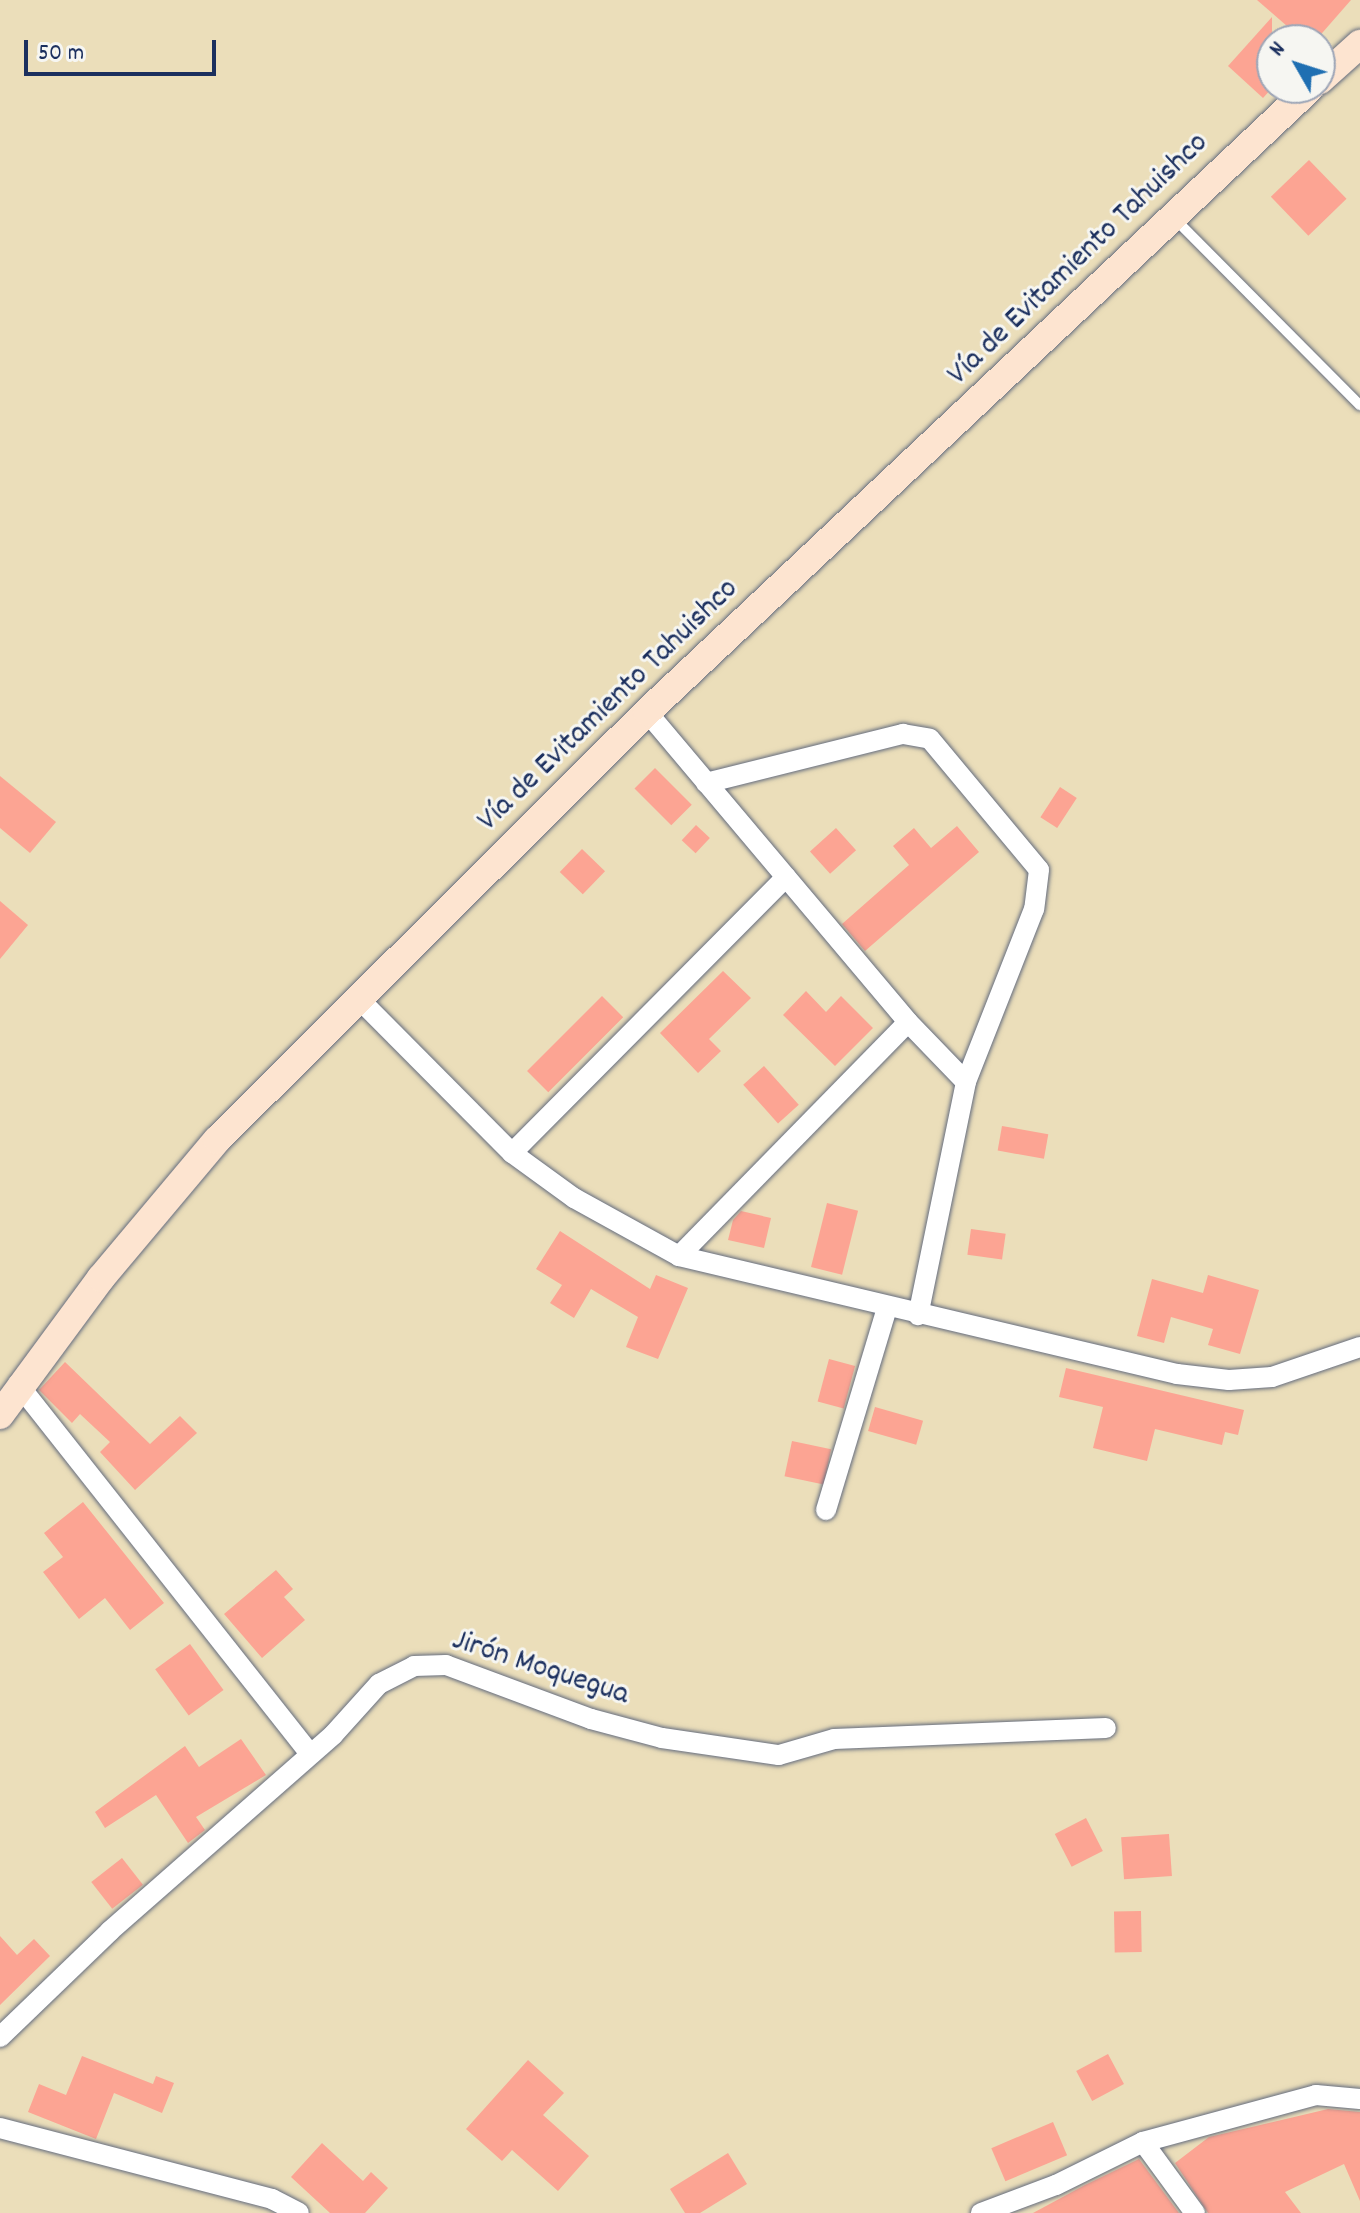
<!DOCTYPE html>
<html>
<head>
<meta charset="utf-8">
<style>
  body { margin:0 }
  #map { position:relative; width:1360px; height:2213px; overflow:hidden; background:#ebdeba; font-family:Dekko,sans-serif }
  div>[style] { position:absolute }
  .building>* { inset:0; background:#fca493; transform-origin:0 0 }
  .roads { filter:drop-shadow(0 0 2px #646c7e) drop-shadow(0 0 2px #646c7e) }
  .lane>* { height:10px; margin:-5px; padding:0 5px; transform-origin:5px; border-radius:5px; background:#fff }
  .street>* { height:20px; margin:-10px; padding:0 10px; transform-origin:10px; border-radius:10px; background:#fff }
  .secondary>* { height:28px; margin:-14px; padding:0 14px; transform-origin:14px; border-radius:14px; background:#fde4d0 }
  span { translate:-50% -50%; white-space:nowrap; text-align:center; line-height:1.15; -webkit-text-stroke:6px #f6f6f2; paint-order:stroke }
  .street-label { font-size:32px; color:#1b2f5e }
  .north { position:absolute; left:1256px; top:24px; width:80px; height:80px; box-sizing:border-box; background:#f6f6f2; border:2px solid #9ea6b7; border-radius:50%; rotate:309deg; font-size:22px; font-weight:700; line-height:32px; text-align:center; color:#1b2f5e }
  .north::after { content:''; display:block; margin:auto; width:28px; height:36px; background:#1f6fb2; clip-path:polygon(50% 0,100% 100%,50% 72%,0 100%) }
  .scale { position:absolute; left:24px; top:40px; width:192px; height:36px; box-sizing:border-box; border:4px solid #1b2f5e; border-top:0; padding-left:10px; font-size:24px; line-height:28px; white-space:nowrap; color:#1b2f5e; -webkit-text-stroke:6px #f6f6f2; paint-order:stroke }
</style>
</head>
<body>
<div id="map">
  <div class="building">
    <i style="clip-path:polygon(1257px 0,1351px 0,1316px 40px,1303px 40px)"></i>
    <i style="clip-path:polygon(1272px 17px,1272px 88px,1263px 98px,1228px 66px)"></i>
    <i style="left:1309px;top:160px;width:54px;height:53px;rotate:46deg"></i>
    <i style="left:655px;top:768px;width:52px;height:29px;rotate:45deg"></i>
    <i style="clip-path:polygon(0 776px,56px 822px,30px 853px,0 828px)"></i>
    <i style="left:1060px;top:787px;width:20px;height:36px;rotate:33deg"></i>
    <i style="left:696px;top:825px;width:19px;height:21px;rotate:43deg"></i>
    <i style="clip-path:polygon(957px 826px,979px 852px,865px 951px,842px 924px,909px 865px,893px 846px,914px 828px,931px 848px)"></i>
    <i style="left:836px;top:828px;width:30px;height:35px;rotate:48deg"></i>
    <i style="left:582px;top:849px;width:32px;height:32px;rotate:44deg"></i>
    <i style="clip-path:polygon(0 901px,28px 925px,0 959px)"></i>
    <i style="clip-path:polygon(723px 971px,751px 998px,709px 1039px,721px 1051px,698px 1073px,660px 1033px)"></i>
    <i style="clip-path:polygon(806px 991px,826px 1012px,841px 996px,873px 1028px,835px 1066px,783px 1015px)"></i>
    <i style="left:602px;top:996px;width:30px;height:106px;rotate:45deg"></i>
    <i style="left:764px;top:1066px;width:52px;height:28px;rotate:48deg"></i>
    <i style="left:1002px;top:1126px;width:47px;height:25px;rotate:10deg"></i>
    <i style="left:827px;top:1203px;width:32px;height:66px;rotate:14deg"></i>
    <i style="clip-path:polygon(741px 1211px,771px 1218px,764px 1248px,728px 1240px,733px 1220px)"></i>
    <i style="left:971px;top:1229px;width:35px;height:26px;rotate:8deg"></i>
    <i style="clip-path:polygon(560px 1231px,650px 1289px,656px 1275px,688px 1288px,658px 1359px,626px 1347px,638px 1317px,591px 1289px,574px 1318px,550px 1303px,562px 1285px,536px 1269px)"></i>
    <i style="clip-path:polygon(1208px 1275px,1259px 1290px,1240px 1354px,1208px 1345px,1213px 1329px,1171px 1317px,1164px 1343px,1137px 1336px,1152px 1279px,1203px 1293px)"></i>
    <i style="left:829px;top:1359px;width:27px;height:44px;rotate:15deg"></i>
    <i style="clip-path:polygon(65px 1362px,150px 1444px,180px 1416px,197px 1433px,135px 1490px,100px 1452px,110px 1442px,80px 1414px,72px 1423px,39px 1390px)"></i>
    <i style="clip-path:polygon(1066px 1368px,1244px 1410px,1238px 1435px,1225px 1432px,1222px 1445px,1155px 1429px,1147px 1461px,1093px 1448px,1103px 1407px,1059px 1397px)"></i>
    <i style="left:875px;top:1407px;width:50px;height:25px;rotate:16deg"></i>
    <i style="left:792px;top:1441px;width:40px;height:36px;rotate:12deg"></i>
    <i style="clip-path:polygon(83px 1502px,164px 1603px,130px 1630px,105px 1598px,79px 1619px,43px 1572px,63px 1557px,44px 1533px)"></i>
    <i style="clip-path:polygon(276px 1570px,293px 1589px,284px 1597px,305px 1620px,262px 1658px,224px 1614px)"></i>
    <i style="left:190px;top:1644px;width:57px;height:43px;rotate:54deg"></i>
    <i style="clip-path:polygon(241px 1739px,266px 1775px,196px 1817px,205px 1830px,188px 1843px,156px 1795px,105px 1828px,95px 1812px,185px 1746px,199px 1767px)"></i>
    <i style="left:1086px;top:1818px;width:37px;height:35px;rotate:63deg"></i>
    <i style="left:1169px;top:1834px;width:42px;height:48px;rotate:86deg"></i>
    <i style="left:122px;top:1858px;width:34px;height:39px;rotate:52deg"></i>
    <i style="left:1141px;top:1911px;width:41px;height:27px;rotate:89deg"></i>
    <i style="clip-path:polygon(0 1936px,17px 1955px,34px 1939px,50px 1956px,0 2005px)"></i>
    <i style="left:1108px;top:2054px;width:34px;height:36px;rotate:62deg"></i>
    <i style="clip-path:polygon(82px 2056px,153px 2084px,156px 2076px,174px 2083px,162px 2113px,114px 2093px,96px 2139px,28px 2112px,39px 2084px,66px 2095px)"></i>
    <i style="clip-path:polygon(528px 2060px,564px 2093px,543px 2115px,589px 2156px,558px 2191px,512px 2150px,502px 2161px,466px 2129px)"></i>
    <i style="clip-path:polygon(1328px 2109px,1360px 2112px,1360px 2201px,1344px 2164px,1285px 2192px,1301px 2213px,1208px 2213px,1175px 2163px,1209px 2137px)"></i>
    <i style="left:1053px;top:2122px;width:36px;height:67px;rotate:67deg"></i>
    <i style="clip-path:polygon(322px 2143px,363px 2181px,371px 2172px,388px 2188px,365px 2213px,330px 2213px,291px 2177px)"></i>
    <i style="clip-path:polygon(728px 2153px,747px 2184px,700px 2213px,685px 2213px,670px 2189px)"></i>
    <i style="clip-path:polygon(1139px 2159px,1179px 2213px,1033px 2213px,1085px 2185px)"></i>
  </div>
  <div class="roads">
    <div class="lane">
      <i style="left:1176px;top:220px;width:261px;rotate:45.2deg"></i>
    </div>
    <div class="street">
      <i style="left:647px;top:712px;width:405px;rotate:49.9deg"></i>
      <i style="left:908px;top:1022px;width:83px;rotate:46deg"></i>
      <i style="left:966px;top:1082px;width:238px;rotate:101.6deg"></i>
      <i style="left:706px;top:783px;width:203px;rotate:-14deg"></i>
      <i style="left:903px;top:734px;width:27px;rotate:10deg"></i>
      <i style="left:930px;top:739px;width:170px;rotate:50.2deg"></i>
      <i style="left:1039px;top:870px;width:39px;rotate:97deg"></i>
      <i style="left:1034px;top:909px;width:186px;rotate:111.5deg"></i>
      <i style="left:359px;top:999px;width:217px;rotate:45.2deg"></i>
      <i style="left:512px;top:1153px;width:77px;rotate:36deg"></i>
      <i style="left:574px;top:1198px;width:120px;rotate:28.9deg"></i>
      <i style="left:679px;top:1256px;width:512px;rotate:13.33deg"></i>
      <i style="left:1177px;top:1374px;width:52px;rotate:6.6deg"></i>
      <i style="left:1229px;top:1380px;width:43px;rotate:-4deg"></i>
      <i style="left:1272px;top:1377px;width:93px;rotate:-18.8deg"></i>
      <i style="left:512px;top:1153px;width:389px;rotate:-45.2deg"></i>
      <i style="left:679px;top:1256px;width:327px;rotate:-45.6deg"></i>
      <i style="left:18px;top:1384px;width:471px;rotate:51.7deg"></i>
      <i style="left:826px;top:1510px;width:211px;rotate:-73.2deg"></i>
      <i style="left:0;top:2037px;width:153px;rotate:-43.9deg"></i>
      <i style="left:110px;top:1931px;width:297px;rotate:-41.3deg"></i>
      <i style="left:333px;top:1735px;width:69px;rotate:-48deg"></i>
      <i style="left:379px;top:1684px;width:39px;rotate:-27deg"></i>
      <i style="left:414px;top:1666px;width:32px;rotate:-2deg"></i>
      <i style="left:446px;top:1665px;width:155px;rotate:20.4deg"></i>
      <i style="left:591px;top:1719px;width:73px;rotate:15deg"></i>
      <i style="left:662px;top:1738px;width:118px;rotate:8.3deg"></i>
      <i style="left:779px;top:1755px;width:57px;rotate:-16.2deg"></i>
      <i style="left:834px;top:1739px;width:272px;rotate:-2.3deg"></i>
      <i style="left:0;top:2128px;width:281px;rotate:14.6deg"></i>
      <i style="left:272px;top:2199px;width:30px;rotate:27deg"></i>
      <i style="left:1143px;top:2142px;width:88px;rotate:53.8deg"></i>
      <i style="left:981px;top:2213px;width:80px;rotate:-20.5deg"></i>
      <i style="left:1056px;top:2185px;width:97px;rotate:-26.3deg"></i>
      <i style="left:1143px;top:2142px;width:179px;rotate:-15.2deg"></i>
      <i style="left:1316px;top:2095px;width:44px;rotate:5.2deg"></i>
    </div>
    <div class="secondary">
      <i style="left:1320px;top:80px;width:54px;rotate:-42deg"></i>
      <i style="left:0;top:1415px;width:170px;rotate:-53.6deg"></i>
      <i style="left:101px;top:1278px;width:180px;rotate:-50deg"></i>
      <i style="left:217px;top:1140px;width:607px;rotate:-44.87deg"></i>
      <i style="left:647px;top:712px;width:910px;rotate:-43.26deg"></i>
    </div>
  </div>
  <div class="street-label">
    <span style="left:1079px;top:260px;rotate:-44deg">Vía de Evitamiento Tahuishco</span>
    <span style="left:609px;top:706px;rotate:-44deg">Vía de Evitamiento Tahuishco</span>
    <span style="left:540px;top:1669px;rotate:18deg">Jirón Moquegua</span>
  </div>
  <div class="north">N</div>
  <div class="scale">50 m</div>
</div>
</body>
</html>
